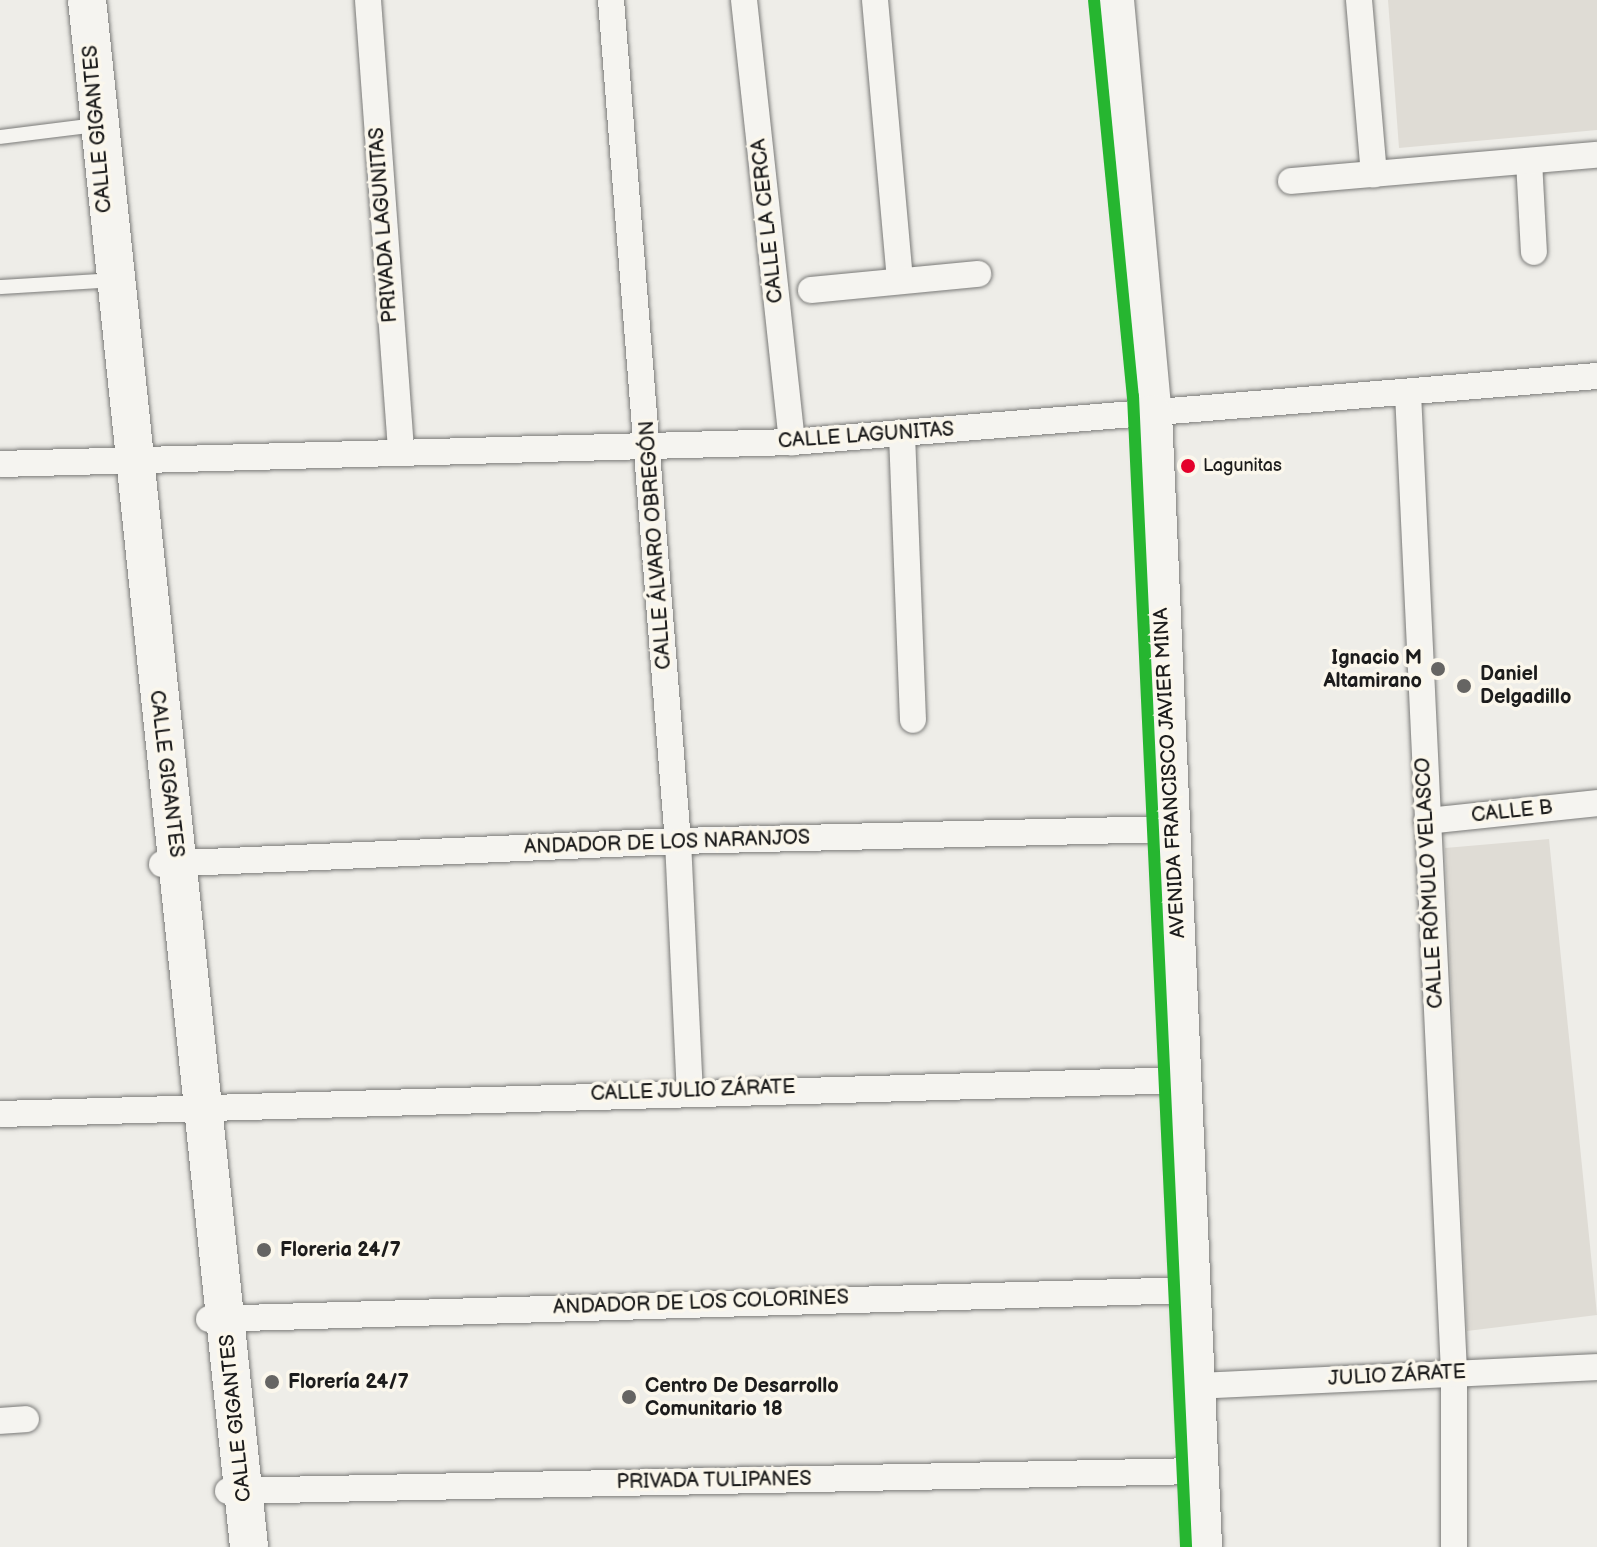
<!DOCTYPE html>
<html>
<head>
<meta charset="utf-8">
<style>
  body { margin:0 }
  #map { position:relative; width:1597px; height:1547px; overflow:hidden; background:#eeede8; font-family:"Balsamiq Sans",sans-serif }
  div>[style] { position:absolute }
  .green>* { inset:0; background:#dfdcd5 }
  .roads { filter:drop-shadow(0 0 2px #7a7a78) drop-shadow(0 0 2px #7a7a78) }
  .service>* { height:14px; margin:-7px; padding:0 7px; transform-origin:7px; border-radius:7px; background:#f5f4f0 }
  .minor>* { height:26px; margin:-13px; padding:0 13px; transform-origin:13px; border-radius:13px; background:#f5f4f0 }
  .secondary>* { height:38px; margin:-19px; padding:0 19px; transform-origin:19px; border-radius:19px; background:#f5f4f0 }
  .rail-1>* { height:12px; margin:-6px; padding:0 6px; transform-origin:6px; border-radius:6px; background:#26b630 }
  .dots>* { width:22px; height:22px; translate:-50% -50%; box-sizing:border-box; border:4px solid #fbf7ec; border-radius:50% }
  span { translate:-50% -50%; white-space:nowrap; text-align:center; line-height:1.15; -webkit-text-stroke:7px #fbf7ec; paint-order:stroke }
  .bus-label { font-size:18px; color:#1c1c1c }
  .left { translate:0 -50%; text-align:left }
  .street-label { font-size:20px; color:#1c1c1c }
  .poi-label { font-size:20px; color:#1c1c1c; font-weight:700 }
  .right { translate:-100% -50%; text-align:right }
</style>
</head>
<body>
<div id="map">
  <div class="green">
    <i style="clip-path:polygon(1388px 0,1597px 0,1597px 130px,1399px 148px)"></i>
    <i style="clip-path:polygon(1549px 839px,1597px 1315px,1467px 1331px,1445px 848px)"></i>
  </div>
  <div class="roads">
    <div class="service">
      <i style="left:0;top:137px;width:98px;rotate:-7.1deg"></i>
      <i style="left:0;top:287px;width:113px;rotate:-3.5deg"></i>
    </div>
    <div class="minor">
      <i style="left:368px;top:0;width:451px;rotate:85.8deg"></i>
      <i style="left:611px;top:0;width:844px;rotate:85.45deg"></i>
      <i style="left:678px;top:841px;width:250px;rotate:87.3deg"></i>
      <i style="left:744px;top:0;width:445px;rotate:83.8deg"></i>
      <i style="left:875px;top:0;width:282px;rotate:84.9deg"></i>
      <i style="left:1359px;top:0;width:175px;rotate:85.1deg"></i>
      <i style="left:1529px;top:161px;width:91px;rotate:86.9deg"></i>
      <i style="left:1291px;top:181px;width:307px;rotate:-4.9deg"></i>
      <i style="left:811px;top:290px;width:168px;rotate:-5.5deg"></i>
      <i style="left:1408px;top:393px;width:981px;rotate:87.31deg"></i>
      <i style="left:1454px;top:1373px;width:174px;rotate:90deg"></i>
      <i style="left:902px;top:434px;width:286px;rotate:87.8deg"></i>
      <i style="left:0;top:464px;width:792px;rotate:-1.59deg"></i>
      <i style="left:792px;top:442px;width:808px;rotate:-4.69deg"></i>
      <i style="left:1427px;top:821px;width:171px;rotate:-6deg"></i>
      <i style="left:162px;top:864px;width:517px;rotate:-2.55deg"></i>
      <i style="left:678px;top:841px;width:496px;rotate:-1.4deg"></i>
      <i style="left:0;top:1114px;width:1184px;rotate:-1.64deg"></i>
      <i style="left:209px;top:1319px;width:984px;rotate:-1.69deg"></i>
      <i style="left:1196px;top:1386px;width:401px;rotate:-2.7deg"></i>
      <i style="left:0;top:1421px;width:26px;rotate:-4deg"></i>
      <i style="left:228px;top:1491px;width:972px;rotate:-1.18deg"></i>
    </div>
    <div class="secondary">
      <i style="left:87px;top:0;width:1555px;rotate:84.02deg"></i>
      <i style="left:1115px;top:0;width:416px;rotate:84.8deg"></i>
      <i style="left:1153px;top:414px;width:1134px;rotate:87.47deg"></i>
    </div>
  </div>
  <div class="rail-1">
    <i style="left:1094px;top:0;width:398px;rotate:84.4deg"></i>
    <i style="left:1133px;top:396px;width:1152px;rotate:87.36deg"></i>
  </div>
  <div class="dots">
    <i style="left:1188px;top:466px;background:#e4002b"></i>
    <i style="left:1438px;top:669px;background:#666563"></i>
    <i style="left:1464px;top:686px;background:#666563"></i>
    <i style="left:264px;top:1250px;background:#666563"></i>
    <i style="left:272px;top:1382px;background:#666563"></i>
    <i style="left:629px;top:1397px;background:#666563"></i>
  </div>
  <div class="bus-label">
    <span class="left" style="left:1203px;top:466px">Lagunitas</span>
  </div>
  <div class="street-label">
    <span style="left:98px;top:129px;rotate:-95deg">CALLE GIGANTES</span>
    <span style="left:768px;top:221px;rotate:-96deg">CALLE LA CERCA</span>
    <span style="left:384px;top:225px;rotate:-94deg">PRIVADA LAGUNITAS</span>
    <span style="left:866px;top:436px;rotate:-4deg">CALLE LAGUNITAS</span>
    <span style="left:656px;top:545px;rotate:-94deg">CALLE ÁLVARO OBREGÓN</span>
    <span style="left:1170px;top:773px;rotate:-93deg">AVENIDA FRANCISCO JAVIER MINA</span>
    <span style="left:166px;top:774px;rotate:83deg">CALLE GIGANTES</span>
    <span style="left:1512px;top:812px;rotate:-6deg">CALLE B</span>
    <span style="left:667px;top:843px;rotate:-2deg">ANDADOR DE LOS NARANJOS</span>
    <span style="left:1430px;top:883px;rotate:-93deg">CALLE RÓMULO VELASCO</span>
    <span style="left:693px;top:1091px;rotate:-2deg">CALLE JULIO ZÁRATE</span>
    <span style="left:701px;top:1303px;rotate:-2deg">ANDADOR DE LOS COLORINES</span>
    <span style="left:1397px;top:1376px;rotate:-3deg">JULIO ZÁRATE</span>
    <span style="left:236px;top:1418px;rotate:-96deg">CALLE GIGANTES</span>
    <span style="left:714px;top:1481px;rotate:-1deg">PRIVADA TULIPANES</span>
  </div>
  <div class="poi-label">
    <span class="right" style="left:1422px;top:670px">Ignacio M<br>Altamirano</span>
    <span class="left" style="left:1480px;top:686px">Daniel<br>Delgadillo</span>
    <span class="left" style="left:280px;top:1250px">Floreria 24/7</span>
    <span class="left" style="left:288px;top:1382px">Florería 24/7</span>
    <span class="left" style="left:645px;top:1398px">Centro De Desarrollo<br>Comunitario 18</span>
  </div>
</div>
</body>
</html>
